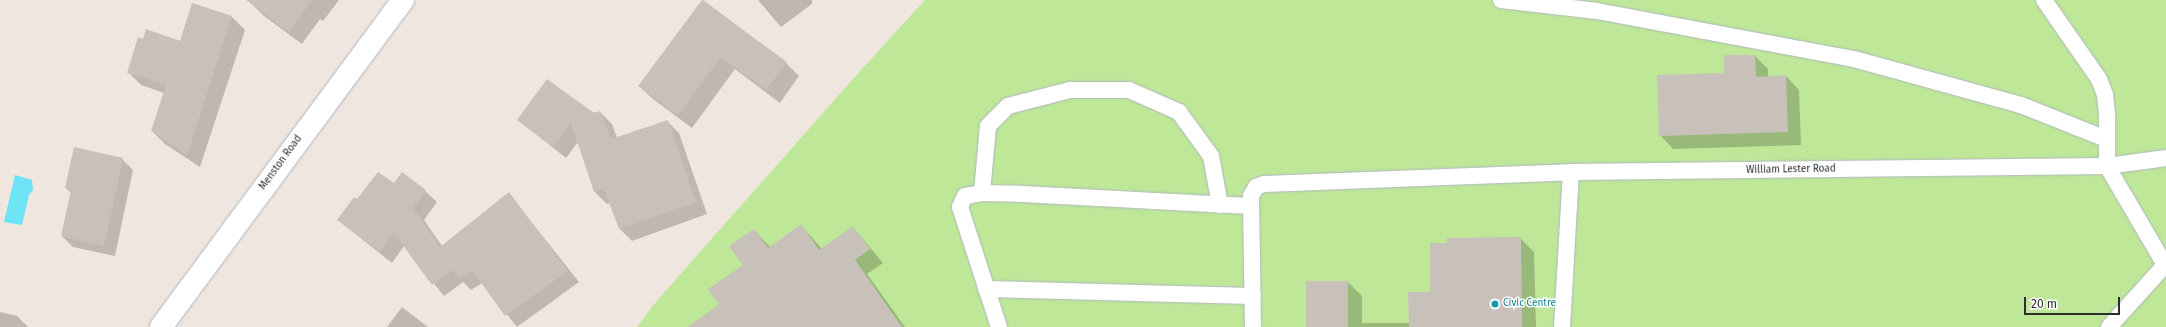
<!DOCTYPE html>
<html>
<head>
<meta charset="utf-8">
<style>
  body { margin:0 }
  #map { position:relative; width:2166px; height:327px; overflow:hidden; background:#efe6df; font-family:"Fira Sans",sans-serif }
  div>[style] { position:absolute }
  .green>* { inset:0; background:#bee898 }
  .water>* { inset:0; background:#6de3f6 }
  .shadow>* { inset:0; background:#0003 }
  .building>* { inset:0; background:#c8c1ba; transform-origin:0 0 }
  .roads { filter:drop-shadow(0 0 1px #b3b7c1) drop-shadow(0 0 1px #b3b7c1) }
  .service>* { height:16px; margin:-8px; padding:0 8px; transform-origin:8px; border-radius:8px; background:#fff }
  .minor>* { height:22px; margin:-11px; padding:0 11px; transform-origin:11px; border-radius:11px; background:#fff }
  .dots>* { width:11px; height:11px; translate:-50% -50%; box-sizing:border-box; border:2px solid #fff; border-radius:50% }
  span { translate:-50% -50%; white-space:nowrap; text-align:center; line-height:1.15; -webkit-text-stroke:3px #fff; paint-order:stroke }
  .street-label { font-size:10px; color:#2d2d2d }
  .culture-label { font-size:10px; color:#0d838f }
  .left { translate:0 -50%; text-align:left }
  .scale { position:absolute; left:2024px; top:297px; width:96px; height:18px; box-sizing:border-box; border:2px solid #2d2d2d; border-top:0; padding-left:5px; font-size:12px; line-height:14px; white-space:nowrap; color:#2d2d2d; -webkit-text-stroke:3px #fff; paint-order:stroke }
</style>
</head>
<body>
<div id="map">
  <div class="green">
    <i style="clip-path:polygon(925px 0,2166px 0,2166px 327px,637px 327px,655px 303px,852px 80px)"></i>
  </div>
  <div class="water">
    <i style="clip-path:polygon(15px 175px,32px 180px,33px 190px,29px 195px,22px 225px,4px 222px)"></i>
  </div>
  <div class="shadow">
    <i style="clip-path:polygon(254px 0,339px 0,323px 21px,320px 19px,302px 44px,264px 16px,252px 4px)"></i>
    <i style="clip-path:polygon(703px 0,786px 63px,799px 76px,780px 103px,735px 69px,692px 128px,653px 99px,639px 86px)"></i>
    <i style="clip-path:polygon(758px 0,812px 0,812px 4px,781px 27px)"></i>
    <i style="clip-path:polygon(193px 4px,232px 17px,245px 30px,200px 167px,165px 144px,152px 131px,164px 93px,141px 85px,128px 72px,181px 42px)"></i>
    <i style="clip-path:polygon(1755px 56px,1768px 69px,1768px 77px,1786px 76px,1799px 90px,1801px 145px,1673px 149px,1660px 135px)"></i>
    <i style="clip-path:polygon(600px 112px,612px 124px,617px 138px,667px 121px,679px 133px,707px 214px,632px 241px,620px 229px,610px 203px,607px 204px,595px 192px,578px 142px,566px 158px,518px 120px)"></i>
    <i style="clip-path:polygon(122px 159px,133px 170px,115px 256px,73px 247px,62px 236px,71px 193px,66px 188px)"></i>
    <i style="clip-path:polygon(394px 185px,425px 191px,437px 202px,424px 220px,442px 246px,509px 194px,579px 282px,517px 327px,482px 283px,471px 290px,463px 282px,444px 296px,404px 246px,392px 263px,338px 220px,358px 201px)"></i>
    <i style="clip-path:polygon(801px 225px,822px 249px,853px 227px,883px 263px,867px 274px,905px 327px,690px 327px,720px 305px,744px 265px,754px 230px,770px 247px)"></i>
    <i style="clip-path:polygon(1520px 238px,1534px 252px,1536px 327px,1307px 327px,1348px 282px,1362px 296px,1362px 323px,1410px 323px,1431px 293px)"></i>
    <i style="clip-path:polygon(402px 307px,428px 327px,387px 327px)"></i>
    <i style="clip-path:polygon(0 312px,17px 316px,28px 327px,0 327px)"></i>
  </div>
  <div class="building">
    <i style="clip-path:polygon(246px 0,312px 0,289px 32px)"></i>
    <i style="clip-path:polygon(702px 0,787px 62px,766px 90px,721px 57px,678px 115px,638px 86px)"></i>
    <i style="clip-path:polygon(192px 3px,232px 16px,187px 155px,151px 131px,166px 85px,127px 73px,138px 37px,143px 39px,146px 29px,180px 41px)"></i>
    <i style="clip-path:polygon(1724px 55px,1755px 55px,1756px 77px,1786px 75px,1788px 132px,1659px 136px,1657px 75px,1724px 73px)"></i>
    <i style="clip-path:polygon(547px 79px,594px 113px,600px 111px,611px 139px,668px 120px,696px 202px,619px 229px,604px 189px,594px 192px,571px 123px,553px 147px,517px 120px)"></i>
    <i style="clip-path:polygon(74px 147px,123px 158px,104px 246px,61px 236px,71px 190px,65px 188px)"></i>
    <i style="clip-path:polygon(378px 172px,394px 183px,402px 172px,426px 190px,413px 208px,440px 247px,509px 192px,568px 271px,505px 316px,472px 270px,459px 279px,453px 270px,432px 285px,394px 233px,380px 252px,337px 220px,354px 197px,357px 199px)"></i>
    <i style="clip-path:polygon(801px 224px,819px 250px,853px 226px,870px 249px,855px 260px,902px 327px,688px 327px,719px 304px,708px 289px,743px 265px,729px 246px,754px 229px,768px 248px)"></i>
    <i style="clip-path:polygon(1521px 237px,1522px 327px,1409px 327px,1408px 292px,1430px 292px,1430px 243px,1447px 243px,1447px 238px)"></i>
    <i style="left:1306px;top:281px;width:42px;height:46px"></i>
  </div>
  <div class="roads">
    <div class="service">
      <i style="left:1501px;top:0;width:97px;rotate:6.5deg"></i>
      <i style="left:1597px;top:11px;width:261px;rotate:10.6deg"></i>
      <i style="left:1854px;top:59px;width:173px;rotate:15.4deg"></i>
      <i style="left:2021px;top:105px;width:92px;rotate:21.8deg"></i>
      <i style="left:2044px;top:0;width:96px;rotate:55.2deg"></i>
      <i style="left:2099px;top:79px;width:17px;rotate:69deg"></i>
      <i style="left:2105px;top:95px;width:19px;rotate:84deg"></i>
      <i style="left:2107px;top:114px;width:52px;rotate:90deg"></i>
      <i style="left:2107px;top:166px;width:115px;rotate:59.6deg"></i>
      <i style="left:982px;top:193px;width:67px;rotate:-84.9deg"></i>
      <i style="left:988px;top:126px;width:28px;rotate:-45deg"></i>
      <i style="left:1008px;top:106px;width:64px;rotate:-14.5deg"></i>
      <i style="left:1070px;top:90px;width:59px"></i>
      <i style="left:1129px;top:90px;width:55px;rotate:23.7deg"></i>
      <i style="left:1179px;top:112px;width:54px;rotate:54deg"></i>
      <i style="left:1211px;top:156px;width:50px;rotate:79.6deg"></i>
      <i style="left:986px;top:289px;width:267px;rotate:1.5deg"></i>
      <i style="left:999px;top:327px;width:126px;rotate:-108deg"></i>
      <i style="left:960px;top:207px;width:12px;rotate:-66deg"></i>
      <i style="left:965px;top:196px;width:17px;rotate:-10deg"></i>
      <i style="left:982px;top:193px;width:39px;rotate:1deg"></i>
      <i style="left:1021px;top:194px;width:230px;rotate:3deg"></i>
      <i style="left:1253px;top:327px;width:131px;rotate:-90.9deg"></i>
      <i style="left:1251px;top:196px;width:10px;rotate:-61deg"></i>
      <i style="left:1256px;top:187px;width:9px;rotate:-21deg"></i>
      <i style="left:1264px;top:184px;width:307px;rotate:-2.2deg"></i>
      <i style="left:1571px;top:172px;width:536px;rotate:-0.64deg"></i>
      <i style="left:2107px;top:166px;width:60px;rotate:-7.7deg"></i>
      <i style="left:1562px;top:327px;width:155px;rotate:-86.7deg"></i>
      <i style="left:2109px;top:327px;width:85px;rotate:-47.9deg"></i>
    </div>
    <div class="minor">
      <i style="left:161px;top:327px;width:407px;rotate:-53.5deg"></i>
    </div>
  </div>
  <div class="dots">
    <i style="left:1495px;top:304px;background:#0f9aa8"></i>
  </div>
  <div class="street-label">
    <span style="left:281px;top:163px;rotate:-54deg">Menston Road</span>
    <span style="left:1791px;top:170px;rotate:-1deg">William Lester Road</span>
  </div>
  <div class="culture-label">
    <span class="left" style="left:1503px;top:304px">Civic Centre</span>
  </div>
  <div class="scale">20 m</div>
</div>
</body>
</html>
